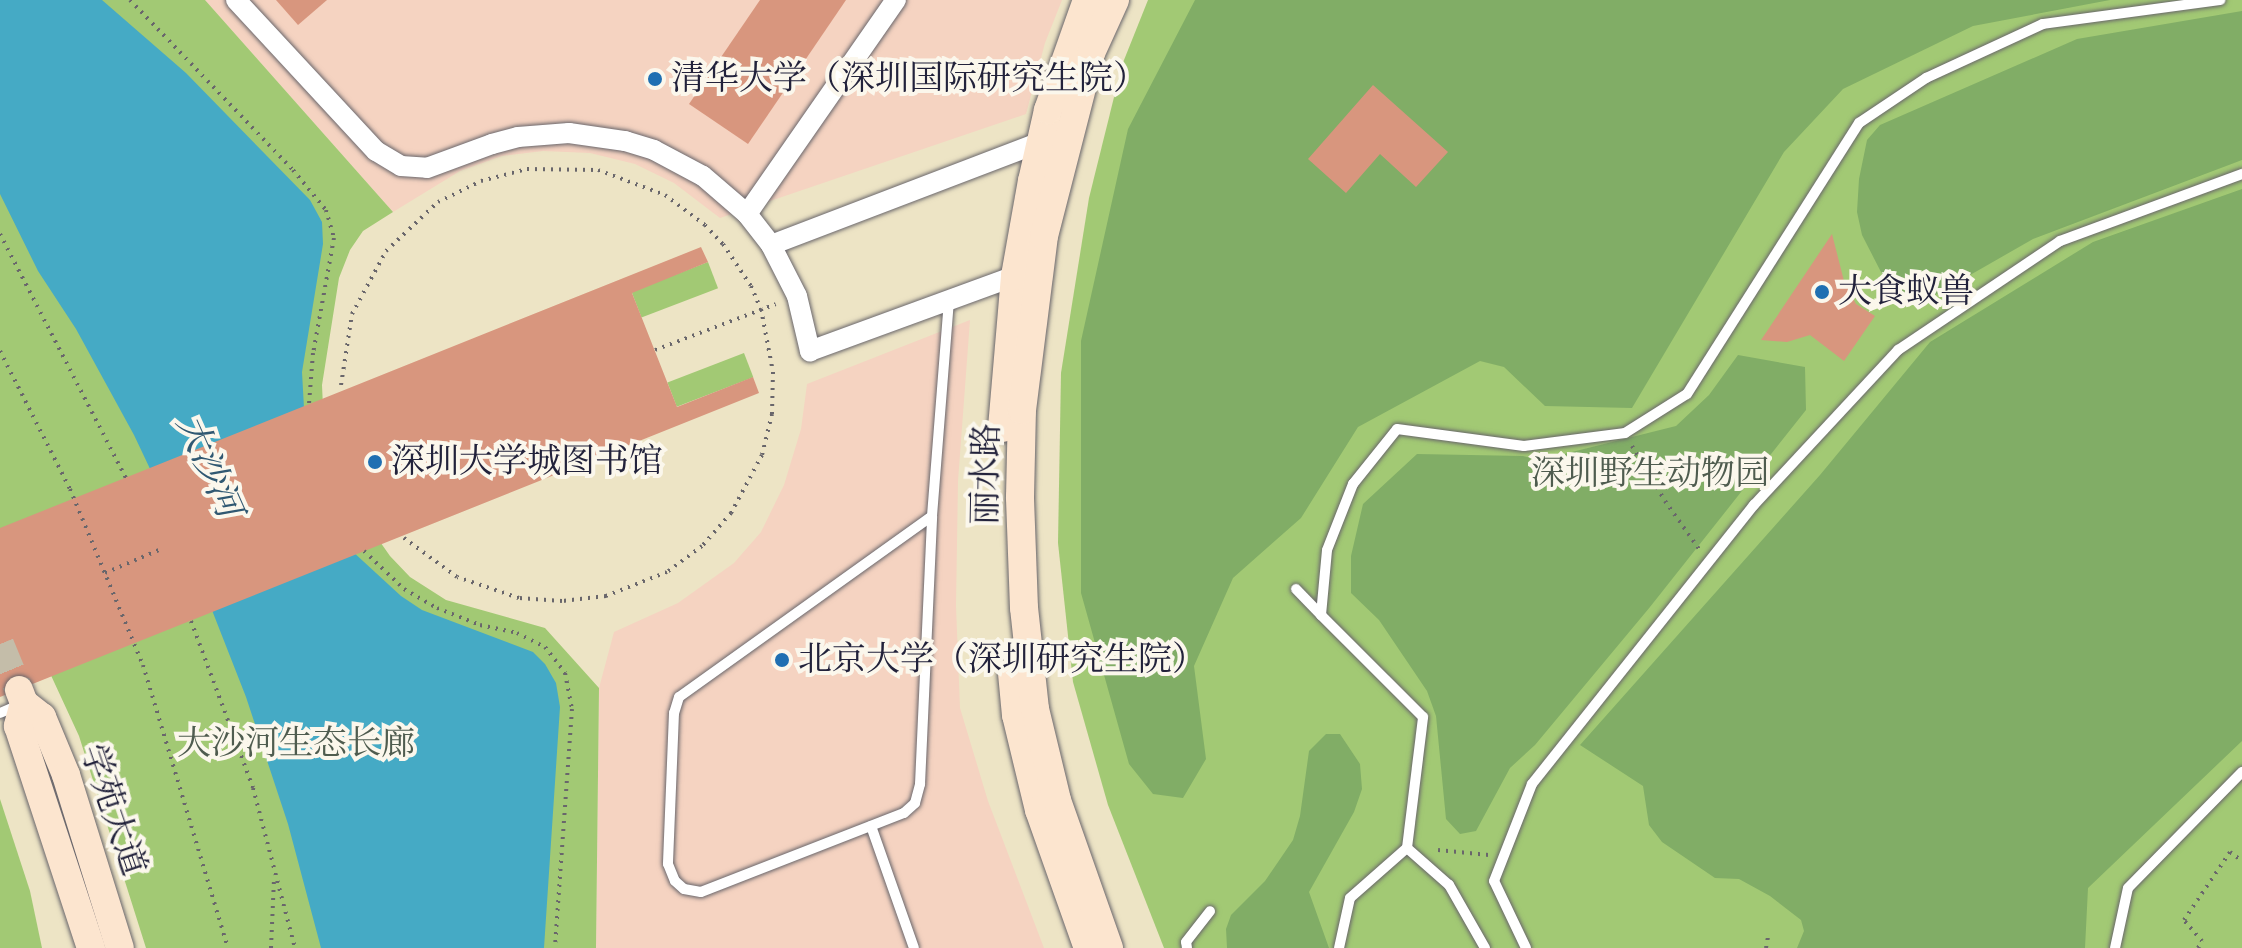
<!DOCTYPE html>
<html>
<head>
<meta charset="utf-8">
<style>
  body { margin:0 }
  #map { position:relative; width:2242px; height:948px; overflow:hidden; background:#ede4c5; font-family:"IM FELL Double Pica","Noto Serif SC",serif }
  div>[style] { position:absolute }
  .built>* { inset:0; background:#f5d3c1 }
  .green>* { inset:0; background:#a2c974; transform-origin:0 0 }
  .forest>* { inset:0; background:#81ad66 }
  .water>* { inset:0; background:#45aac5 }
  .building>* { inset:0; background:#d8967e }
  .secondary-tunnel>* { height:28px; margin-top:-14px; transform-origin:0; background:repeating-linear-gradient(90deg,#c4bda9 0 28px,transparent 0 42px) }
  .path>* { height:4px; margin-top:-2px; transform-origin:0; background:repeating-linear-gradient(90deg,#69666b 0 2px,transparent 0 8px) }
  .roads { filter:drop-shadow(0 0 2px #69666b) drop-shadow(0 0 2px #69666b) }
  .lane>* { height:10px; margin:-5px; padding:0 5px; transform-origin:5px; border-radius:5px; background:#fff }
  .street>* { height:20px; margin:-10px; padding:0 10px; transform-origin:10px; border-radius:10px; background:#fff }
  .secondary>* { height:28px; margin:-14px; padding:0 14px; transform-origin:14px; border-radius:14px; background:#fce5cf }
  .dots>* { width:22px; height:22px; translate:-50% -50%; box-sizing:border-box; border:4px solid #fbf7ec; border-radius:50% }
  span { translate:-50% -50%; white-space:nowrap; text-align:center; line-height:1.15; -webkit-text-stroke:8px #fbf7ec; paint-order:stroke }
  .poi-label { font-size:34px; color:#22223b }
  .left { translate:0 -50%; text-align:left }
  .street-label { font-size:34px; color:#22223b }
  .park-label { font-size:34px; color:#4f5c4f }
  .water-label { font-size:36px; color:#305872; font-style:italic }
</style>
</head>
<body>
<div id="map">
  <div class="built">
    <i style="clip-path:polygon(205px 0,1062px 0,1045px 43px,1026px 114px,720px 218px,674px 183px,635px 164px,590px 153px,543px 151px,502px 156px,460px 171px,393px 212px)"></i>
    <i style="clip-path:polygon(970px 320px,958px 481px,956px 606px,960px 708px,988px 801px,1044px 948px,596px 948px,599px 688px,614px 632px,678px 603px,734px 563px,761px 532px,784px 485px,801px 429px,807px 384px)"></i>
  </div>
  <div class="green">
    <i style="clip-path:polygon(0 0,205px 0,393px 212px,363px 231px,350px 250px,339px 278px,322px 385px,324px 429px,357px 509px,390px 556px,410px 577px,446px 600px,545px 628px,599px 688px,596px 948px,146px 948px,79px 736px,0 565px)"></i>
    <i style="clip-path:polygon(1148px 0,2242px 0,2242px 948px,1164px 948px,1108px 805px,1073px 682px,1058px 543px,1061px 373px,1089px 198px,1122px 65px)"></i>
    <i style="left:708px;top:262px;width:28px;height:82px;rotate:69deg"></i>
    <i style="left:744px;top:353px;width:26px;height:82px;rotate:69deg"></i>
    <i style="clip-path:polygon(0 799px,30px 891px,42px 948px,0 948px)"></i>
  </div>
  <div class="forest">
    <i style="clip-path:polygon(1195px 0,2110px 0,1973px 26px,1843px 89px,1784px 152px,1632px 408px,1545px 406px,1504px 367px,1480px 361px,1358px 427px,1301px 518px,1233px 578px,1194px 666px,1206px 759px,1183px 798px,1153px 794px,1129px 764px,1081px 593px,1081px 341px,1128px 129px)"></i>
    <i style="clip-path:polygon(2242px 11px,2242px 160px,2033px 239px,1923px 302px,1893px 287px,1881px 272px,1862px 235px,1857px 212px,1859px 179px,1867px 140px,1880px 125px,2077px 39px)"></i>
    <i style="clip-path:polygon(2242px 189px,2242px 741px,2088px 888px,2085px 948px,1797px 948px,1804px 931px,1801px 920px,1770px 896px,1739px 879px,1715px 878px,1662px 842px,1649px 825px,1643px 786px,1580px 745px,1820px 475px,1930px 342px,2093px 242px)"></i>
    <i style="clip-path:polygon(1738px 355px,1805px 367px,1806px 410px,1650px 607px,1535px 745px,1510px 768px,1476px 831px,1460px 834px,1446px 819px,1436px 716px,1427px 691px,1379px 620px,1351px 593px,1351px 556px,1363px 504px,1417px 454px,1523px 456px,1540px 460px,1676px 426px,1709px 395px)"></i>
    <i style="clip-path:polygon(1326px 734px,1340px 734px,1360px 764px,1362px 789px,1354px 812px,1309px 892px,1329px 948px,1227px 948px,1226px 929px,1231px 915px,1265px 881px,1293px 840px,1300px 816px,1309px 751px)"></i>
  </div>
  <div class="water">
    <i style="clip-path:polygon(0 0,102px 0,186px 73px,310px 200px,322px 222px,323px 244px,302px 372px,306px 444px,351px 550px,401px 596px,422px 610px,533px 652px,545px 664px,556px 683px,560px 707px,544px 948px,321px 948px,288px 824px,246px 697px,188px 549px,134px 435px,76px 329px,38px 271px,0 194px)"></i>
  </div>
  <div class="building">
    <i style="clip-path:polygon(276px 0,327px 0,298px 25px)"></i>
    <i style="clip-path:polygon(760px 0,846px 0,748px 144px,689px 104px)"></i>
    <i style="clip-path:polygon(1373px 85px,1448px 152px,1416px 187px,1380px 154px,1346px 193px,1308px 159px)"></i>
    <i style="clip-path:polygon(1832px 234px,1844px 281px,1856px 304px,1875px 316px,1844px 361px,1810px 335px,1787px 342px,1761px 340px)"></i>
    <i style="clip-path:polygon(701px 247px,708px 262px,632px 293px,677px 407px,753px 377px,759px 393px,0 697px,0 528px)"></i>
  </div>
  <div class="secondary-tunnel">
    <i style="left:0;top:644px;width:50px;rotate:67.6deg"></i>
  </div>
  <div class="path">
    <i style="left:130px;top:0;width:236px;rotate:46.2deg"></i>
    <i style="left:293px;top:170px;width:52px;rotate:50.5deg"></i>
    <i style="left:326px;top:210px;width:29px;rotate:74deg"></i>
    <i style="left:334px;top:238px;width:117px;rotate:100.3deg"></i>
    <i style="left:313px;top:353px;width:51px;rotate:94.5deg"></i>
    <i style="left:0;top:234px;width:275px;rotate:62.7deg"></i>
    <i style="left:655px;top:350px;width:129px;rotate:-20.8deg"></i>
    <i style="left:0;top:351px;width:155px;rotate:63.1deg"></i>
    <i style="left:70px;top:489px;width:191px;rotate:67.5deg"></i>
    <i style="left:143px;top:665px;width:295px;rotate:73.3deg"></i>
    <i style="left:341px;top:385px;width:72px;rotate:-81.2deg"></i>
    <i style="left:352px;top:314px;width:72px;rotate:-61.6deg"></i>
    <i style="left:386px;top:251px;width:71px;rotate:-43.3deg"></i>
    <i style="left:438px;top:202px;width:48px;rotate:-26deg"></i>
    <i style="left:481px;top:181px;width:48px;rotate:-14.6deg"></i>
    <i style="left:527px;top:169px;width:71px;rotate:0.8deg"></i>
    <i style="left:598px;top:170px;width:72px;rotate:20.5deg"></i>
    <i style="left:665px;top:195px;width:50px;rotate:36.9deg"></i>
    <i style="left:705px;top:225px;width:26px;rotate:47deg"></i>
    <i style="left:723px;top:244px;width:50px;rotate:56.3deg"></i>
    <i style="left:751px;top:286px;width:25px;rotate:67deg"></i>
    <i style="left:761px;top:309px;width:64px;rotate:79.2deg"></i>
    <i style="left:773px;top:372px;width:42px;rotate:91.4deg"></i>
    <i style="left:772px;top:414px;width:42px;rotate:103.7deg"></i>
    <i style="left:762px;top:455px;width:66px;rotate:118.1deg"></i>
    <i style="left:731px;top:513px;width:44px;rotate:131.3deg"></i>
    <i style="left:702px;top:546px;width:44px;rotate:143.4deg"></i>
    <i style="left:667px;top:572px;width:66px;rotate:158.5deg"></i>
    <i style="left:606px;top:596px;width:44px;rotate:173.5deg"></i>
    <i style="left:562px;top:601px;width:43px;rotate:-176deg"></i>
    <i style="left:519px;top:598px;width:65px;rotate:-161.3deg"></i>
    <i style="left:457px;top:577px;width:66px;rotate:-143.7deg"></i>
    <i style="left:1632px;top:446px;width:64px;rotate:59deg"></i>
    <i style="left:1665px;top:501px;width:59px;rotate:54.7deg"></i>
    <i style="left:364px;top:551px;width:55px;rotate:43.5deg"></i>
    <i style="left:404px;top:589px;width:38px;rotate:30deg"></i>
    <i style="left:437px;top:608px;width:46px;rotate:21.6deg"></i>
    <i style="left:480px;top:625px;width:38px;rotate:12deg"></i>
    <i style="left:517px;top:633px;width:31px;rotate:27deg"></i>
    <i style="left:545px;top:647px;width:33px;rotate:52deg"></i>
    <i style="left:565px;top:673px;width:37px;rotate:79deg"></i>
    <i style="left:572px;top:709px;width:240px;rotate:94.1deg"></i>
    <i style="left:105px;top:573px;width:59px;rotate:-23.1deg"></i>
    <i style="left:191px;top:621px;width:178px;rotate:69.6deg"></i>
    <i style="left:253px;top:788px;width:165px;rotate:75.3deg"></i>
    <i style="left:1438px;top:850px;width:51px;rotate:5.6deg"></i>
    <i style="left:271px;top:948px;width:70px;rotate:-87.5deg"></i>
    <i style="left:1766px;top:948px;width:11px;rotate:-80deg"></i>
    <i style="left:2198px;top:948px;width:8px;rotate:-60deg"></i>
    <i style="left:2202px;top:941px;width:28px;rotate:-131deg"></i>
    <i style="left:2184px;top:920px;width:82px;rotate:-55.9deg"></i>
    <i style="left:2230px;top:852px;width:15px;rotate:37deg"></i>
  </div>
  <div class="roads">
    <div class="lane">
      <i style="left:932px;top:516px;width:311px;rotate:144.4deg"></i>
      <i style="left:679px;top:697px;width:17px;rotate:107deg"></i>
      <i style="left:674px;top:713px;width:151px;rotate:92.3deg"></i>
      <i style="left:668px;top:864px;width:18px;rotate:68deg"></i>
      <i style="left:675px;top:881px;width:12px;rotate:42deg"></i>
      <i style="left:684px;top:889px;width:17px;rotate:10deg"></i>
      <i style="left:701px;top:892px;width:218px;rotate:-21.3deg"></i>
      <i style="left:904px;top:813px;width:15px;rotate:-42deg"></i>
      <i style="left:915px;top:803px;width:20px;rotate:-75deg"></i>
      <i style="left:920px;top:784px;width:268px;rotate:-87.4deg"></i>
      <i style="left:932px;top:516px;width:217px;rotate:-85.5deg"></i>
      <i style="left:1296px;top:589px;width:36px;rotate:46deg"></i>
      <i style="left:0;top:713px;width:21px;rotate:-23deg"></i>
      <i style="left:871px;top:826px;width:129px;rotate:70.6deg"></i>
      <i style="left:1187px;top:948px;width:6px;rotate:-99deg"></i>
      <i style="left:1186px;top:942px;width:39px;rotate:-52deg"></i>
      <i style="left:1339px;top:948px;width:51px;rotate:-77.6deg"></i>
      <i style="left:1350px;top:898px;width:76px;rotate:-41.3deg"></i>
      <i style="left:1485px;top:948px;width:73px;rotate:-119.7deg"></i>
      <i style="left:1449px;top:885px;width:56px;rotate:-138.6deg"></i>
      <i style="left:1407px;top:848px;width:132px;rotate:-83deg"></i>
      <i style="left:1423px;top:717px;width:144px;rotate:-135deg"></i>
      <i style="left:1321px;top:615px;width:65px;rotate:-84.7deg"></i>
      <i style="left:1327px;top:550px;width:71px;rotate:-68.5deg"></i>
      <i style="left:1353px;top:484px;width:70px;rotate:-51.3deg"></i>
      <i style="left:1397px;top:429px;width:128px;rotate:7.6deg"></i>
      <i style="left:1524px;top:446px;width:102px;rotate:-7.3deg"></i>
      <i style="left:1625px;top:433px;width:73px;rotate:-32.2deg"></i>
      <i style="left:1687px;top:394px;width:321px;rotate:-57.6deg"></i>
      <i style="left:1859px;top:123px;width:81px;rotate:-33.9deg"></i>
      <i style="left:1926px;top:78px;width:129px;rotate:-24.8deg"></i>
      <i style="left:2043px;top:24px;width:179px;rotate:-7.7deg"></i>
      <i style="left:1526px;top:948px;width:74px;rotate:-115.5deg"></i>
      <i style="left:1494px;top:881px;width:104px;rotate:-68.6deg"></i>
      <i style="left:1532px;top:784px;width:357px;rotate:-51.5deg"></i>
      <i style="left:1754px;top:505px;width:212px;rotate:-47.1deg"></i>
      <i style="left:1898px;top:350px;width:195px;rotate:-33.9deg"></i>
      <i style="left:2060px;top:241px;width:194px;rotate:-20.2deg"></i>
      <i style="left:2115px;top:948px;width:61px;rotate:-77.8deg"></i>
      <i style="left:2128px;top:888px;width:163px;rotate:-45.5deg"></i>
    </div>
    <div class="street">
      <i style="left:236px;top:0;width:206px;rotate:47.2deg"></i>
      <i style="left:376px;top:151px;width:29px;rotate:31deg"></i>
      <i style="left:401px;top:166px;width:26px;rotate:4deg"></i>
      <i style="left:427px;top:168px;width:69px;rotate:-20.3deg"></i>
      <i style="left:492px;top:144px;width:27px;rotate:-15deg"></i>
      <i style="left:518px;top:137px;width:51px;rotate:-4.5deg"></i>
      <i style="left:569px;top:133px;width:57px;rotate:8.1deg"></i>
      <i style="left:625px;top:141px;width:30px;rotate:17deg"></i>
      <i style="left:654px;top:150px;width:55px;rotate:28deg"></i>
      <i style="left:703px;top:176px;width:58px;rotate:40.8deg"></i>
      <i style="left:747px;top:214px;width:39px;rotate:52deg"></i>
      <i style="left:771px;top:245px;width:57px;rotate:63deg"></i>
      <i style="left:797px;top:296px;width:57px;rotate:76.7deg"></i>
      <i style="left:810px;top:351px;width:218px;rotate:-20.1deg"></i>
      <i style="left:747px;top:214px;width:261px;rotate:-55.2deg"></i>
      <i style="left:771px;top:245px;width:289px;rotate:-20.9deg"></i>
    </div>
    <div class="secondary">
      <i style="left:1002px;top:428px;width:153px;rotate:-85.1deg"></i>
      <i style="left:1015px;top:276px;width:97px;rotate:-79.9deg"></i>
      <i style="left:1032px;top:181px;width:73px;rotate:-77.3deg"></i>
      <i style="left:1048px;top:110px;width:117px;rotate:-70.5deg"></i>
      <i style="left:1012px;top:673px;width:42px;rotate:84.6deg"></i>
      <i style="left:1016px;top:715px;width:98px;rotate:76.4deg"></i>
      <i style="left:1039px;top:810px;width:146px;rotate:70.5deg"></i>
      <i style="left:19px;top:690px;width:14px;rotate:69deg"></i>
      <i style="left:24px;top:703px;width:23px;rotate:38deg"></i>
      <i style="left:42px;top:717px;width:63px;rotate:67.5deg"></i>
      <i style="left:66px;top:775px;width:181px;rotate:72.7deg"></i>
      <i style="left:24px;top:703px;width:24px;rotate:105deg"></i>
      <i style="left:18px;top:726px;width:234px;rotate:71.8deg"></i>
      <i style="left:1109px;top:948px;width:157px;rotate:-109.4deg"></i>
      <i style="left:1057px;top:800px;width:94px;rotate:-103.6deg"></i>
      <i style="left:1035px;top:709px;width:102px;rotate:-96.2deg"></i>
      <i style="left:1024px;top:608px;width:111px;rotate:-92.1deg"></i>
      <i style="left:1020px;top:497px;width:87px;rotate:-88.7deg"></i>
      <i style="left:1022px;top:410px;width:175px;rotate:-82.8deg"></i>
      <i style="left:1044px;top:236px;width:189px;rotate:-75.6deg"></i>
      <i style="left:1091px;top:53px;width:58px;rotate:-65.6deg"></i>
    </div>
  </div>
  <div class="dots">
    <i style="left:655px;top:79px;background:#1f6fb2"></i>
    <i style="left:1822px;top:292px;background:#1f6fb2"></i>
    <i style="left:375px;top:462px;background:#1f6fb2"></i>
    <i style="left:782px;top:660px;background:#1f6fb2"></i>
  </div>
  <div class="poi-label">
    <span class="left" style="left:671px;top:79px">清华大学（深圳国际研究生院）</span>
    <span class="left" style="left:1838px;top:292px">大食蚁兽</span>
    <span class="left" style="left:391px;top:462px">深圳大学城图书馆</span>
    <span class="left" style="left:798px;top:660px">北京大学（深圳研究生院）</span>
  </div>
  <div class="street-label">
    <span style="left:986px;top:474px;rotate:-89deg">丽水路</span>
    <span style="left:113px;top:810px;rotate:71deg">学苑大道</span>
  </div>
  <div class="park-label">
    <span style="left:1650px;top:474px">深圳野生动物园</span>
    <span style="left:296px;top:744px">大沙河生态长廊</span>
  </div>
  <div class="water-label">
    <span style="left:209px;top:466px;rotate:66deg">大沙河</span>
  </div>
</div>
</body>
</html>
